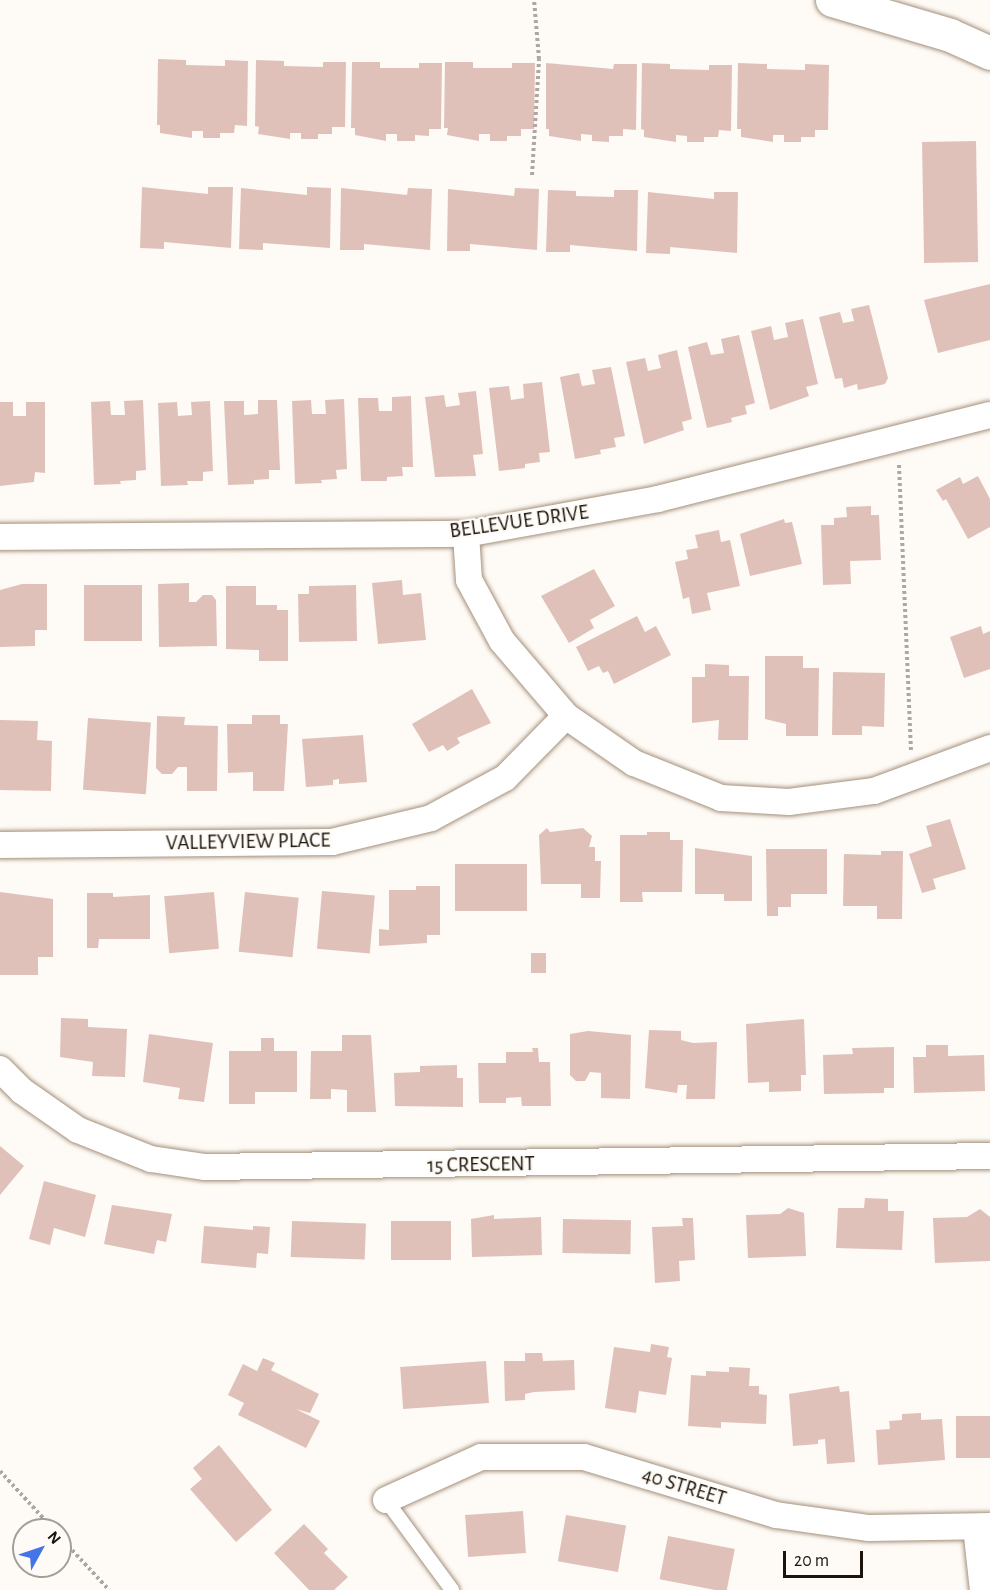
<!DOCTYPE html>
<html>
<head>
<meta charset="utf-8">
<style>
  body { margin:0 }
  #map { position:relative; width:990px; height:1590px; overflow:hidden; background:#fefaf5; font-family:"Alegreya Sans",sans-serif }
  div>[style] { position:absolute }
  .building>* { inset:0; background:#e0c1b9; transform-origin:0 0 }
  .path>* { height:4px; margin-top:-2px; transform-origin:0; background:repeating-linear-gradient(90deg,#aca7a1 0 3px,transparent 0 6px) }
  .roads { filter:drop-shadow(0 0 2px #a4907b) drop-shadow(0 0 2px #a4907b) }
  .service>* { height:14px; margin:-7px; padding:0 7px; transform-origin:7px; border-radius:7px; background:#fff }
  .minor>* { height:26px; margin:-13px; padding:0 13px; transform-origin:13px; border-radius:13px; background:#fff }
  .tertiary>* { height:33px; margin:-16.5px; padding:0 16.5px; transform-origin:16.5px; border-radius:16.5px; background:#fff }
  span { translate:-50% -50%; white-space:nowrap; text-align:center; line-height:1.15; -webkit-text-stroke:4.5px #fefaf5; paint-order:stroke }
  .street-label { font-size:21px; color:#1b140c }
  .north { position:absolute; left:12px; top:1518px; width:60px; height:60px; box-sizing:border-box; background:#fefaf5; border:2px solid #a39e98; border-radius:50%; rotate:50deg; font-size:16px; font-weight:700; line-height:24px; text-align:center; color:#1b140c }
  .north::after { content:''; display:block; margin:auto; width:21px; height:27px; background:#4474e5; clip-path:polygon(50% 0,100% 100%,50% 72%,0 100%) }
  .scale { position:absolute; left:783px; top:1551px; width:80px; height:27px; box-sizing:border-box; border:3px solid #1b140c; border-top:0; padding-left:8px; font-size:18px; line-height:21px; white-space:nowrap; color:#1b140c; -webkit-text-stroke:4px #fefaf5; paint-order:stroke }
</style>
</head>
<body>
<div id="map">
  <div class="building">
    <i style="clip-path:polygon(158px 59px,186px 60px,186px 65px,225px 66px,225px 60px,248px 61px,247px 126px,235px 125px,234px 133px,220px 133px,220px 138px,203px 138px,203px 131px,192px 131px,192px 138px,160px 133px,160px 125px,157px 125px)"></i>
    <i style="clip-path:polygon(256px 60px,284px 61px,284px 66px,323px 67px,323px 62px,346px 62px,345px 127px,332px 127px,332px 134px,318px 134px,318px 139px,301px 139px,301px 133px,290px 133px,290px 139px,258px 134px,259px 127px,255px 126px)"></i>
    <i style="clip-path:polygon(352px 62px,380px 62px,380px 68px,419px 68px,419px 63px,442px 63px,441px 129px,429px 129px,429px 136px,415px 135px,415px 141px,397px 141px,397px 134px,386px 134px,386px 141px,355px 135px,355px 128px,351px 128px)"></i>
    <i style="clip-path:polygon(445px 62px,473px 62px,473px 68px,512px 68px,512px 63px,535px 63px,534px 129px,521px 129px,521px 136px,507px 136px,507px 141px,490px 141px,490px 134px,479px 134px,479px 141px,447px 135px,448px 128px,444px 128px)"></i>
    <i style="clip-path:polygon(546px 63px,613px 69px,614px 64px,637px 64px,636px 130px,623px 129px,623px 136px,609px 136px,609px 142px,592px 141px,592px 135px,581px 134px,581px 141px,549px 136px,549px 129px,546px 129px)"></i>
    <i style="clip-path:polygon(642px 63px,670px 64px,670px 69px,709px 70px,709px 65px,732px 65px,731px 131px,719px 130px,718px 137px,704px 137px,704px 142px,687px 142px,687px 136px,676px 135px,676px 142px,644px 137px,644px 130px,641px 129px)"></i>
    <i style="clip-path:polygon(738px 63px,767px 64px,767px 69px,805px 70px,805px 64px,829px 65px,828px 130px,815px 130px,815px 137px,801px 137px,801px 142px,784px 142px,784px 135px,773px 135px,773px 142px,741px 137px,741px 129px,737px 129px)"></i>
    <i style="left:976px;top:141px;width:121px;height:54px;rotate:89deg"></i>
    <i style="clip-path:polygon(142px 187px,208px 194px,208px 187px,233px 187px,231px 248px,164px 242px,164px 249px,140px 248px)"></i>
    <i style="clip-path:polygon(307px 187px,331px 188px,330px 248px,263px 243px,263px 250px,239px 249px,241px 188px,307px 195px)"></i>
    <i style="clip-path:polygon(341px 188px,407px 195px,408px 188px,432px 189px,430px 250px,364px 244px,364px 250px,340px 250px)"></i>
    <i style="clip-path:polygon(515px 188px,539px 189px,537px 250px,470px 244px,470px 251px,447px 251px,448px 189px,514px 196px)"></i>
    <i style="clip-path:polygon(548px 190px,576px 191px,576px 196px,614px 197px,614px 190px,638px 190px,637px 251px,570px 245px,570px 252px,546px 252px)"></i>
    <i style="clip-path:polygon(648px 192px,714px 199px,714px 192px,738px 192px,737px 253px,670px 247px,670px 254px,646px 253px)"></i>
    <i style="clip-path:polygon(990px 284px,990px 340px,938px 353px,924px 300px)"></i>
    <i style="clip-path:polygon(869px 305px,888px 378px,885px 384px,858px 390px,857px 384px,844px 388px,842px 378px,835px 379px,819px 317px,840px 312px,843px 323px,854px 321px,851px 309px)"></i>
    <i style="clip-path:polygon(803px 319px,818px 384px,806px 387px,809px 396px,770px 410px,751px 331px,771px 326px,774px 340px,788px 337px,785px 323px)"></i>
    <i style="clip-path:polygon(739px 335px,755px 403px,745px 406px,747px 414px,731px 418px,732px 422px,707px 428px,688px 347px,707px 342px,711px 355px,724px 353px,721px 339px)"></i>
    <i style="clip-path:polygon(677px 350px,692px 419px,682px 422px,684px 430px,644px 444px,626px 362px,645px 358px,648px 371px,661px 368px,658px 355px)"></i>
    <i style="clip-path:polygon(611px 367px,625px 436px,614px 438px,616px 447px,600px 450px,601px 454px,575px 459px,560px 377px,579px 373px,582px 386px,595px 384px,592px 370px)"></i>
    <i style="clip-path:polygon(542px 382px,550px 452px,539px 453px,540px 462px,525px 464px,525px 468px,499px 471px,489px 388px,509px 386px,511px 400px,524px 398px,523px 384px)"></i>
    <i style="clip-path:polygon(476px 391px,483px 454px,473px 455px,476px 476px,435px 477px,425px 397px,444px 395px,446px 407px,460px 405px,458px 393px)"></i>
    <i style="clip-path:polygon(411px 396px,413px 467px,402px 467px,403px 476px,387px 477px,387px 481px,361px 481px,358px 398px,378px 398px,379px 411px,392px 411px,392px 397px)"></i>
    <i style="clip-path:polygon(344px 399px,347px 469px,336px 470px,337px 479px,321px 480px,322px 483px,295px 484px,292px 401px,311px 400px,312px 414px,326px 414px,325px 400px)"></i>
    <i style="clip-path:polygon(143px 400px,146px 470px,136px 471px,136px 480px,120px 481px,121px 484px,94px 485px,91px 402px,110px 401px,111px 415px,125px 415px,124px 401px)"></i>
    <i style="clip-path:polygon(258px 400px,277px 400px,280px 470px,269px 470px,269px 479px,254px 480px,254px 484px,228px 485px,224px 401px,244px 401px,244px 415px,258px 414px)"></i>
    <i style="clip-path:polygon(210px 401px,213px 471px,203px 472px,203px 481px,187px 481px,188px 485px,161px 486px,158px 403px,177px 402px,178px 416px,192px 415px,191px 402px)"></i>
    <i style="clip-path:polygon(0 402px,13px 402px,13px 416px,26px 416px,26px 402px,45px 402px,45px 473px,35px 472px,34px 482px,0 486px)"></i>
    <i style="clip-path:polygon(978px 476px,990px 499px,990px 527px,968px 539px,946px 499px,943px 501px,936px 490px,960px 477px,963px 484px)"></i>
    <i style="clip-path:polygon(871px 506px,871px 515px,879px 515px,881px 560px,850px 561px,851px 584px,823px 585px,821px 525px,834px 525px,834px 518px,847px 517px,846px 507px)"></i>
    <i style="clip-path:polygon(784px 519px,785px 523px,792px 522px,802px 564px,750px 576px,740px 534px)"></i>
    <i style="clip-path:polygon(719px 530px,721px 542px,730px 540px,740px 586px,707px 593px,711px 610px,692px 614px,689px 597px,683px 599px,675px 562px,688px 559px,686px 550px,698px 548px,695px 535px)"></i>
    <i style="clip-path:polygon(594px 569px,615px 606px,590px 620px,594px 628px,569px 643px,541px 596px)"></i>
    <i style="clip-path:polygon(402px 580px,403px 595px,421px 593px,426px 640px,378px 644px,372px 583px)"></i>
    <i style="clip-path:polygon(189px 583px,189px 602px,196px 602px,203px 595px,212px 595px,216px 600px,217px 646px,159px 647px,158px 584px)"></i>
    <i style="clip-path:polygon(22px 584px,47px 584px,47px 630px,35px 630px,35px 646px,0 647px,0 590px)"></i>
    <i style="left:84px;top:585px;width:58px;height:56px"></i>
    <i style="clip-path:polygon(356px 585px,357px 641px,299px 642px,298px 594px,309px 594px,309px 586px)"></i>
    <i style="clip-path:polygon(226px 586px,256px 586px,256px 605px,277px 605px,277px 610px,288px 610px,288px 661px,259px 661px,259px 650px,226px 649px)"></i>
    <i style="clip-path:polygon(637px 616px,645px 632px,656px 626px,671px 655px,614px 684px,608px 671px,603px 673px,599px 666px,588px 671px,576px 647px)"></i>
    <i style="clip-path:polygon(981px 626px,983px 634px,990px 631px,990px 669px,964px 678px,950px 637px)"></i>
    <i style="clip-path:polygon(765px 656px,803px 656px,803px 668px,819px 668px,818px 736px,786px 736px,786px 724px,765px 719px)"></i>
    <i style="clip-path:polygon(705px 664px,729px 665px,729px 676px,749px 676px,748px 740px,718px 740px,719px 720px,692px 723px,692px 677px,705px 677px)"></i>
    <i style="clip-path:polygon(833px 672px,885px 673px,884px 727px,862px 726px,862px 735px,832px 735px)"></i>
    <i style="clip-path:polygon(472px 689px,491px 723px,457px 738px,460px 743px,447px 751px,443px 745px,429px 752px,412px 724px)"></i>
    <i style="clip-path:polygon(252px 715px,280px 715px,280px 724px,288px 724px,284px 791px,253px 791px,253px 772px,228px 773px,227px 724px,252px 724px)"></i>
    <i style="clip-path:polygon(157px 716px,185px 717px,184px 725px,218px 726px,217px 791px,187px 791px,187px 767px,178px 767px,172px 774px,162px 774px,156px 768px)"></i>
    <i style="left:88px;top:718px;width:63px;height:72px;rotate:4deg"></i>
    <i style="clip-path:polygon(0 720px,38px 721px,37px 740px,52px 741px,51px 791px,0 790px)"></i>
    <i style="clip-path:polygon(363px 735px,367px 782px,339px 784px,339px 779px,333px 780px,333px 785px,306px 787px,302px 739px)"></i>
    <i style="clip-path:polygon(950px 819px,966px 869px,933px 879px,936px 889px,922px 893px,909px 854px,932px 846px,926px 826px)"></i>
    <i style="clip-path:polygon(547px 828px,550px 832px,583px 828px,592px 836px,589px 847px,595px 847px,595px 861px,601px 861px,600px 898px,581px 898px,581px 884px,541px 884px,539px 835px)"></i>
    <i style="clip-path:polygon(647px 832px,670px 832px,670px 840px,683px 840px,682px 892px,642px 892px,643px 902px,620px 902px,620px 835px,647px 835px)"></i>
    <i style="clip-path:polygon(695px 848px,752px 856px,752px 901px,724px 901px,724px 894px,695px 894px)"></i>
    <i style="clip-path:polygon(766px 849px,827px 849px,827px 894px,791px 894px,791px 907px,778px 907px,778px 916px,767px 916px)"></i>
    <i style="clip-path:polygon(881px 851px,903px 851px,902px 919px,877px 919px,877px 906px,843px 906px,844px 854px,881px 855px)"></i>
    <i style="left:527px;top:864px;width:47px;height:72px;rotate:90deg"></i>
    <i style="clip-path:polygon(416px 886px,440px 886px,440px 935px,427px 935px,427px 943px,379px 946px,379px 929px,389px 930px,389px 890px,416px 890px)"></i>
    <i style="left:322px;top:891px;width:53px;height:58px;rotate:5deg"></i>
    <i style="clip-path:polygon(0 892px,53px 899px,53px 957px,38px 957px,38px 975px,0 975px)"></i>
    <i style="left:214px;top:892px;width:57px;height:50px;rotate:85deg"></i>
    <i style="left:245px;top:892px;width:54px;height:60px;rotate:6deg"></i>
    <i style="clip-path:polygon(87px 893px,113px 893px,113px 897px,150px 895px,150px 939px,99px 939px,98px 948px,87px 948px)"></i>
    <i style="left:531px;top:953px;width:15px;height:20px"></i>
    <i style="clip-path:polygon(61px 1018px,88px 1019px,88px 1027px,127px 1029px,125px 1077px,92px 1076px,93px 1062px,60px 1057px)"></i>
    <i style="clip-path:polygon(804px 1019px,806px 1075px,801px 1075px,801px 1091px,769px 1092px,769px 1082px,748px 1083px,746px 1024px)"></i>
    <i style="clip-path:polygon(649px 1030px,681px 1031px,681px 1040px,693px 1043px,717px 1042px,715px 1099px,686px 1099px,687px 1085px,678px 1085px,677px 1093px,645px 1088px)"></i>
    <i style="clip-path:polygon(588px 1031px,631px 1035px,630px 1099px,601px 1098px,601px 1073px,590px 1072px,585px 1081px,576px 1081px,570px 1075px,570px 1034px)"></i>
    <i style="clip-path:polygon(149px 1034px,213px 1043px,204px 1102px,178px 1099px,180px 1088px,143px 1082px)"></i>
    <i style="clip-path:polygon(342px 1035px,371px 1035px,376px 1112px,347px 1112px,347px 1090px,331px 1089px,331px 1099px,310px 1099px,311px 1051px,342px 1051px)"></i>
    <i style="clip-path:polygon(261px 1038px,274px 1038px,274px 1051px,297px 1051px,297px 1092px,255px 1092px,255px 1104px,229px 1104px,229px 1051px,261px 1051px)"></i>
    <i style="clip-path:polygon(926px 1045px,948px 1045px,948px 1056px,984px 1055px,985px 1091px,914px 1093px,913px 1057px,926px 1057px)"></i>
    <i style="clip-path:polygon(894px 1047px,894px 1088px,884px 1088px,884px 1093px,824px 1094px,823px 1055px,853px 1054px,852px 1048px)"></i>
    <i style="clip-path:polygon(532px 1048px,538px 1048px,539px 1062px,550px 1062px,551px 1106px,522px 1106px,521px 1097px,506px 1098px,506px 1103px,479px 1103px,478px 1063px,506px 1063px,506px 1052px,533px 1052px)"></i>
    <i style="clip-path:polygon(457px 1065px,457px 1078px,463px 1078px,463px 1107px,395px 1106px,394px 1073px,420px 1072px,420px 1066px)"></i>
    <i style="clip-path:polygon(0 1146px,24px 1166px,0 1195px)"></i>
    <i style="clip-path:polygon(44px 1181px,96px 1195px,85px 1237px,54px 1228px,50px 1245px,29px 1239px)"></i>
    <i style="clip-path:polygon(865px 1198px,888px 1199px,888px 1211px,904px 1211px,902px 1250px,836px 1248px,838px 1208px,864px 1208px)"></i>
    <i style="clip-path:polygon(112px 1205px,172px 1214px,166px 1242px,157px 1240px,154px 1254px,104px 1244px)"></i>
    <i style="clip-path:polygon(788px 1208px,804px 1213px,806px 1256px,748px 1258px,746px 1215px,780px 1214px)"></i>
    <i style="clip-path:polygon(980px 1209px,990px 1217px,990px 1261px,935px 1263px,933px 1218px,967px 1217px)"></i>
    <i style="clip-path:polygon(494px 1215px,494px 1219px,541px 1217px,542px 1255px,472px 1257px,471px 1219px)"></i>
    <i style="clip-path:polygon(682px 1218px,693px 1218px,695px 1260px,679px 1261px,680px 1281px,655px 1283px,652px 1227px,683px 1226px)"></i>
    <i style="left:563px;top:1219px;width:68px;height:34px;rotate:1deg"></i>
    <i style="left:292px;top:1221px;width:74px;height:36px;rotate:2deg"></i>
    <i style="left:451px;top:1221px;width:39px;height:60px;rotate:90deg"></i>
    <i style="clip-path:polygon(204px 1226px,253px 1230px,253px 1226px,270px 1227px,268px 1254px,257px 1253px,256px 1268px,201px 1263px)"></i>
    <i style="clip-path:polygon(651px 1344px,669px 1347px,667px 1357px,672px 1358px,666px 1395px,639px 1391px,636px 1413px,605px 1408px,614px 1347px,650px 1352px)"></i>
    <i style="clip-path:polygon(525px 1353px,542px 1353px,543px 1361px,574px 1360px,575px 1390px,534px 1392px,525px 1394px,525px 1400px,505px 1401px,504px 1361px,525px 1361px)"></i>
    <i style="clip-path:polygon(263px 1358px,275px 1363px,271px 1370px,319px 1394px,310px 1413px,296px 1409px,320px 1421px,306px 1448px,238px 1415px,244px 1403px,228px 1395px,243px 1364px,257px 1371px)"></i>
    <i style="left:486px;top:1361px;width:42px;height:86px;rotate:86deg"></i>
    <i style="clip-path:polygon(729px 1367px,750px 1368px,749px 1386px,759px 1386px,759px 1394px,767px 1395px,766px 1424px,721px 1422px,721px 1428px,688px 1426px,691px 1375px,706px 1376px,706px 1371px,729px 1372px)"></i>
    <i style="clip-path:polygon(839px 1386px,840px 1392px,849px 1391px,855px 1462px,827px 1464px,825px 1439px,818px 1440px,818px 1444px,793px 1446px,789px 1394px)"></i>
    <i style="clip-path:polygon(921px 1413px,921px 1420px,942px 1419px,945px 1460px,878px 1465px,876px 1430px,890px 1429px,889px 1421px,902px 1420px,902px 1414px)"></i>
    <i style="left:990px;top:1416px;width:42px;height:34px;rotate:90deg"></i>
    <i style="clip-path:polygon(219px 1445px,272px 1510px,236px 1542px,190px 1489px,202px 1479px,193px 1468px)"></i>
    <i style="left:523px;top:1511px;width:42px;height:58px;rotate:86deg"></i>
    <i style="left:566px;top:1515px;width:61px;height:47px;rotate:10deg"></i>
    <i style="clip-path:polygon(304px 1524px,328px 1549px,324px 1553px,348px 1577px,334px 1590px,309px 1590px,274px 1553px)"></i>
    <i style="left:668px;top:1536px;width:68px;height:44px;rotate:11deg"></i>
  </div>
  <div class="path">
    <i style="left:532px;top:175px;width:116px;rotate:-86.5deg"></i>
    <i style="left:539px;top:59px;width:59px;rotate:-94.8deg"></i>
    <i style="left:899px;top:465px;width:286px;rotate:87.6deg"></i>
    <i style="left:0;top:1471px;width:80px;rotate:47.5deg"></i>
    <i style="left:60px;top:1537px;width:72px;rotate:47.2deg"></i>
  </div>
  <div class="roads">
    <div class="service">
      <i style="left:386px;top:1500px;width:112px;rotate:53.7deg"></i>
    </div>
    <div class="minor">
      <i style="left:466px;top:534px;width:46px;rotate:86.3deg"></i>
      <i style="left:469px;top:580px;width:69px;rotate:61.6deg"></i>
      <i style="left:502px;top:641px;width:99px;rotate:49.5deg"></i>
      <i style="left:566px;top:716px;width:83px;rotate:34.7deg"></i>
      <i style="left:634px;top:763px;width:94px;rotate:21.9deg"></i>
      <i style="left:721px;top:798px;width:68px;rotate:3.4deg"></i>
      <i style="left:789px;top:802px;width:86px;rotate:-7.4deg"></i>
      <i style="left:874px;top:791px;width:124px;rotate:-20.3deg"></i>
      <i style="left:0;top:537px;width:466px;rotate:-0.4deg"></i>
      <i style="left:466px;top:534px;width:195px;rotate:-10.3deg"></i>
      <i style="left:658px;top:499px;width:342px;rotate:-14.2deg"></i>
      <i style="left:0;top:845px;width:332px;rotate:-0.5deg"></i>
      <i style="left:332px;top:842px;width:102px;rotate:-13.6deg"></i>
      <i style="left:431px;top:818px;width:84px;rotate:-28.4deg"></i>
      <i style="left:505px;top:778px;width:87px;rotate:-45.5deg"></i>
      <i style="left:0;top:1069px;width:31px;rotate:45deg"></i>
      <i style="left:22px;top:1091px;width:68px;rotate:34.9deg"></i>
      <i style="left:78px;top:1130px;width:79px;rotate:21.7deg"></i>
      <i style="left:151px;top:1159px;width:55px;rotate:8.4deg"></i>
      <i style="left:205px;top:1167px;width:785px;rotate:-0.8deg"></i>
      <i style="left:386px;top:1500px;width:104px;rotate:-24.4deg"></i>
      <i style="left:481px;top:1457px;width:103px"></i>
      <i style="left:584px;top:1457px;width:201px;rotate:16.8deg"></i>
      <i style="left:776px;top:1515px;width:94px;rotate:8deg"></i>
      <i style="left:869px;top:1528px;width:121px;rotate:-0.9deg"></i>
      <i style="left:976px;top:1527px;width:63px;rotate:83.7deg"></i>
    </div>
    <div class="tertiary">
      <i style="left:832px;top:0;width:123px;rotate:16.5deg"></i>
      <i style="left:950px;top:35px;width:44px;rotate:24.2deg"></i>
    </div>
  </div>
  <div class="street-label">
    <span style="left:519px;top:522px;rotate:-8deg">BELLEVUE DRIVE</span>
    <span style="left:248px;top:842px;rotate:-1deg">VALLEYVIEW PLACE</span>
    <span style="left:481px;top:1165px;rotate:-1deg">15 CRESCENT</span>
    <span style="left:684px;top:1487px;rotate:17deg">40 STREET</span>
  </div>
  <div class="north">N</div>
  <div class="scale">20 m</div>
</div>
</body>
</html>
